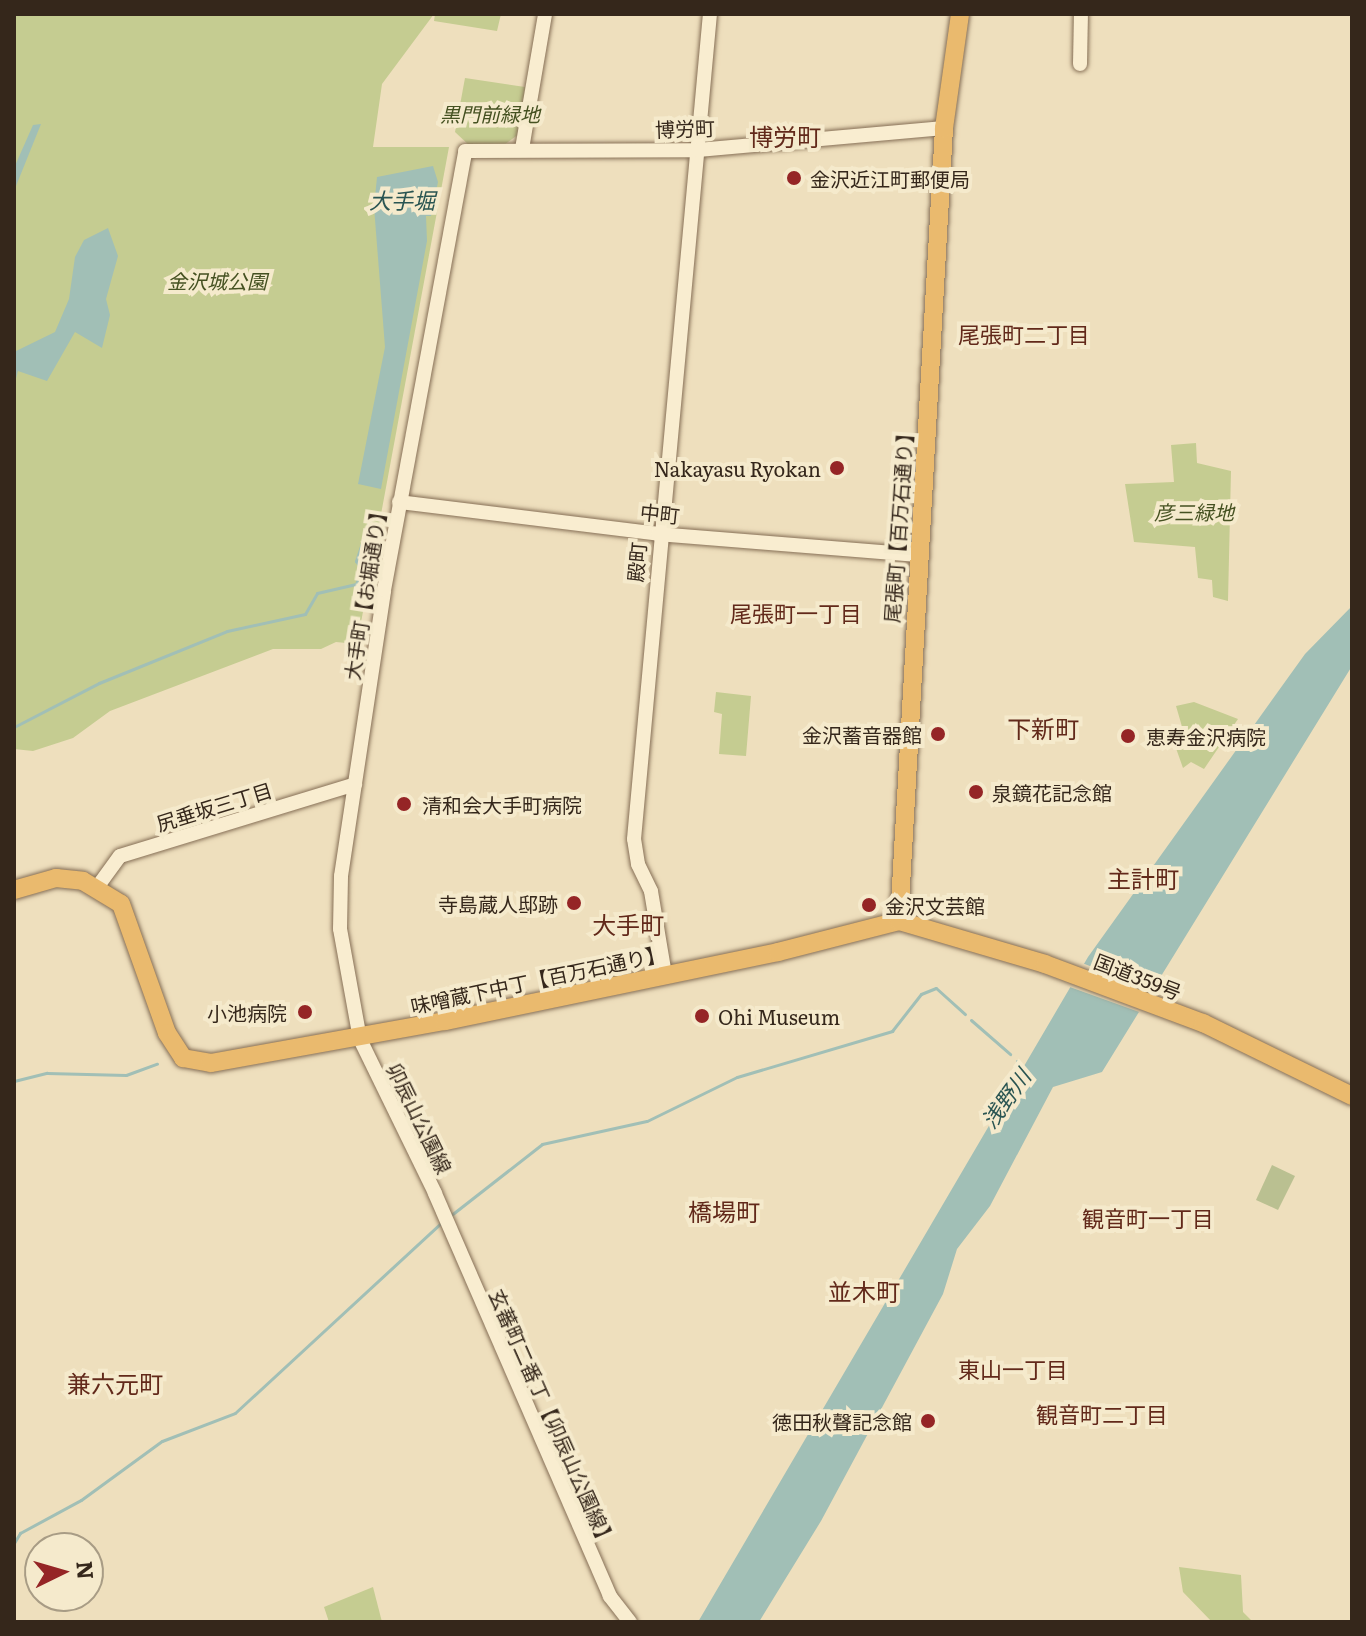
<!DOCTYPE html>
<meta charset="utf-8">
<style>
body{margin:0}
#map{position:relative;width:1366px;height:1636px;overflow:hidden;background:#eedfbd;font-family:Literata,"Noto Sans JP",serif}
div>[style]{position:absolute}
.green>*{inset:0;background:#c5cc91}
.cemetery>*{inset:0;background:#bac091}
.water>*{inset:0;background:#a1bfb6}
.pier>*{inset:0;background:#eedfbd}
.stream>*{height:3px;margin:-1.5px;padding:0 1.5px;transform-origin:1.5px;border-radius:1.5px;background:#a1bfb6}
.roads{filter:drop-shadow(0 0 2px #866f56) drop-shadow(0 0 2px #866f56)}
.tertiary>*{height:14px;margin:-7px;padding:0 7px;transform-origin:7px;border-radius:7px;background:#f9edd0}
.trunk>*{height:18px;margin:-9px;padding:0 9px;transform-origin:9px;border-radius:9px;background:#eaba6e}
.dots>*{width:22px;height:22px;translate:-50% -50%;box-sizing:border-box;border:4px solid #f5eacc;border-radius:50%}
span{translate:-50% -50%;white-space:nowrap;text-align:center;line-height:1.15;-webkit-text-stroke:8px #f5eacc;paint-order:stroke}
.park-label{font-size:20px;color:#455121;font-style:italic}
.street-label{font-size:20px;color:#35271b}
.poi-label{font-size:20px;color:#35271b}
.left{translate:0 -50%;text-align:left}
.right{translate:-100% -50%;text-align:right}
.water-label{font-size:22px;color:#2a5552;font-style:italic}
.neighbourhood-label{font-size:22px;color:#62291a}
.quarter-label{font-size:24px;color:#62291a}
.frame{position:absolute;inset:0;border:16px solid #35271b;pointer-events:none}
.north{position:absolute;left:24px;top:1532px;width:80px;height:80px;box-sizing:border-box;background:#f5eacc;border:2px solid #a89c85;border-radius:50%;rotate:85deg;font-size:22px;font-weight:700;line-height:32px;text-align:center;color:#35271b}
.north::after{content:'';display:block;margin:auto;width:28px;height:36px;background:#952526;clip-path:polygon(50% 0,100% 100%,50% 72%,0 100%)}
</style>
<div id="map">
<div class="green">
<div style="clip-path:polygon(14px 14px,434px 14px,382px 84px,373px 147px,449px 147px,357px 644px,336px 642px,321px 649px,273px 649px,110px 711px,73px 738px,33px 751px,14px 749px)"></div>
<div style="clip-path:polygon(435px 14px,485px 15px,501px 14px,497px 31px,434px 21px)"></div>
<div style="clip-path:polygon(465px 78px,525px 87px,519px 134px,504px 145px,471px 147px,455px 132px)"></div>
<div style="clip-path:polygon(1196px 443px,1197px 463px,1231px 471px,1228px 601px,1213px 597px,1212px 580px,1198px 578px,1195px 547px,1134px 542px,1125px 484px,1174px 482px,1171px 445px)"></div>
<div style="clip-path:polygon(716px 692px,751px 696px,746px 756px,719px 754px,722px 714px,714px 712px)"></div>
<div style="clip-path:polygon(1194px 702px,1238px 719px,1204px 769px,1191px 762px,1183px 768px,1172px 737px,1183px 730px,1176px 706px)"></div>
<div style="clip-path:polygon(1179px 1567px,1241px 1575px,1243px 1612px,1253px 1622px,1212px 1622px,1183px 1592px)"></div>
<div style="clip-path:polygon(373px 1587px,382px 1622px,329px 1622px,324px 1607px)"></div>
</div>
<div class="cemetery">
<div style="clip-path:polygon(1272px 1165px,1295px 1176px,1278px 1210px,1256px 1200px)"></div>
</div>
<div class="water">
<div style="clip-path:polygon(41px 124px,14px 191px,14px 168px,33px 125px)"></div>
<div style="clip-path:polygon(433px 166px,438px 182px,431px 216px,426px 216px,427px 241px,381px 489px,358px 484px,385px 347px,374px 207px,377px 177px)"></div>
<div style="clip-path:polygon(108px 228px,118px 256px,106px 299px,110px 315px,102px 348px,75px 332px,47px 381px,18px 371px,14px 386px,14px 352px,55px 332px,69px 299px,75px 257px,84px 240px)"></div>
<div style="clip-path:polygon(1352px 606px,1352px 666px,1102px 1072px,1053px 1087px,990px 1206px,957px 1249px,943px 1294px,821px 1521px,759px 1622px,698px 1622px,1088px 957px,1305px 654px)"></div>
</div>
<div class="pier">
<div style="clip-path:polygon(1082px 963px,1155px 991px,1142px 1013px,1067px 986px)"></div>
</div>
<div class="stream">
<div style="left:14px;top:727px;width:96px;rotate:-27.4deg"></div>
<div style="left:99px;top:683px;width:138px;rotate:-22.1deg"></div>
<div style="left:227px;top:631px;width:80px;rotate:-12.3deg"></div>
<div style="left:305px;top:614px;width:24px;rotate:-60deg"></div>
<div style="left:317px;top:593px;width:40px;rotate:-13deg"></div>
<div style="left:356px;top:584px;width:16px;rotate:-68deg"></div>
<div style="left:362px;top:569px;width:10px;rotate:-127deg"></div>
<div style="left:356px;top:561px;width:47px;rotate:-71.6deg"></div>
<div style="left:971px;top:1020px;width:52px;rotate:41.1deg"></div>
<div style="left:1017px;top:1061px;width:16px;rotate:72deg"></div>
<div style="left:14px;top:1081px;width:34px;rotate:-14deg"></div>
<div style="left:47px;top:1073px;width:79px;rotate:1.5deg"></div>
<div style="left:126px;top:1075px;width:33px;rotate:-20deg"></div>
<div style="left:450px;top:1216px;width:117px;rotate:-38deg"></div>
<div style="left:542px;top:1144px;width:107px;rotate:-12.4deg"></div>
<div style="left:647px;top:1121px;width:100px;rotate:-26.1deg"></div>
<div style="left:737px;top:1077px;width:162px;rotate:-16.5deg"></div>
<div style="left:892px;top:1031px;width:47px;rotate:-51.9deg"></div>
<div style="left:921px;top:994px;width:16px;rotate:-22deg"></div>
<div style="left:936px;top:988px;width:39px;rotate:42deg"></div>
<div style="left:14px;top:1543px;width:12px;rotate:-59deg"></div>
<div style="left:20px;top:1533px;width:69px;rotate:-28.4deg"></div>
<div style="left:81px;top:1500px;width:100px;rotate:-36.1deg"></div>
<div style="left:162px;top:1441px;width:78px;rotate:-21deg"></div>
<div style="left:235px;top:1413px;width:280px;rotate:-42.7deg"></div>
</div>
<div class="roads">
<div class="tertiary">
<div style="left:1080px;top:64px;width:50px;rotate:-88.9deg"></div>
<div style="left:522px;top:149px;width:137px;rotate:-80.3deg"></div>
<div style="left:399px;top:502px;width:261px;rotate:7deg"></div>
<div style="left:658px;top:534px;width:260px;rotate:4.6deg"></div>
<div style="left:98px;top:886px;width:37px;rotate:-54deg"></div>
<div style="left:120px;top:856px;width:246px;rotate:-17deg"></div>
<div style="left:665px;top:975px;width:85px;rotate:-99.5deg"></div>
<div style="left:651px;top:891px;width:30px;rotate:-116deg"></div>
<div style="left:638px;top:864px;width:25px;rotate:-99deg"></div>
<div style="left:634px;top:839px;width:828px;rotate:-84.74deg"></div>
<div style="left:630px;top:1622px;width:33px;rotate:-128deg"></div>
<div style="left:610px;top:1596px;width:439px;rotate:-113.5deg"></div>
<div style="left:435px;top:1193px;width:171px;rotate:-116deg"></div>
<div style="left:360px;top:1039px;width:112px;rotate:-100.3deg"></div>
<div style="left:340px;top:929px;width:53px;rotate:-88.9deg"></div>
<div style="left:341px;top:876px;width:289px;rotate:-81.4deg"></div>
<div style="left:384px;top:590px;width:446px;rotate:-79.5deg"></div>
<div style="left:465px;top:151px;width:233px;rotate:-0.2deg"></div>
<div style="left:698px;top:150px;width:247px;rotate:-5.1deg"></div>
</div>
<div class="trunk">
<div style="left:14px;top:890px;width:44px;rotate:-15.9deg"></div>
<div style="left:56px;top:878px;width:27px;rotate:6deg"></div>
<div style="left:83px;top:881px;width:44px;rotate:31.2deg"></div>
<div style="left:121px;top:904px;width:137px;rotate:70.4deg"></div>
<div style="left:167px;top:1033px;width:30px;rotate:57deg"></div>
<div style="left:183px;top:1058px;width:28px;rotate:10deg"></div>
<div style="left:211px;top:1063px;width:238px;rotate:-10.2deg"></div>
<div style="left:445px;top:1021px;width:340px;rotate:-11.7deg"></div>
<div style="left:778px;top:952px;width:125px;rotate:-14.4deg"></div>
<div style="left:899px;top:921px;width:794px;rotate:-86.75deg"></div>
<div style="left:944px;top:128px;width:115px;rotate:-82deg"></div>
<div style="left:899px;top:921px;width:152px;rotate:16.4deg"></div>
<div style="left:1045px;top:964px;width:169px;rotate:20.5deg"></div>
<div style="left:1203px;top:1023px;width:166px;rotate:26.1deg"></div>
</div>
</div>
<div class="dots">
<div style="left:794px;top:178px;background:#952526"></div>
<div style="left:837px;top:468px;background:#952526"></div>
<div style="left:938px;top:734px;background:#952526"></div>
<div style="left:1128px;top:736px;background:#952526"></div>
<div style="left:976px;top:792px;background:#952526"></div>
<div style="left:404px;top:804px;background:#952526"></div>
<div style="left:574px;top:903px;background:#952526"></div>
<div style="left:869px;top:905px;background:#952526"></div>
<div style="left:305px;top:1012px;background:#952526"></div>
<div style="left:702px;top:1016px;background:#952526"></div>
<div style="left:928px;top:1421px;background:#952526"></div>
</div>
<div class="park-label">
<span style="left:490px;top:113px">黒門前緑地</span>
<span style="left:217px;top:280px">金沢城公園</span>
<span style="left:1194px;top:511px">彦三緑地</span>
</div>
<div class="street-label">
<span style="left:685px;top:128px;rotate:-2deg">博労町</span>
<span style="left:660px;top:513px;rotate:6deg">中町</span>
<span style="left:898px;top:523px;rotate:-86deg">尾張町【百万石通り】</span>
<span style="left:636px;top:562px;rotate:-85deg">殿町</span>
<span style="left:365px;top:591px;rotate:-81deg">大手町【お堀通り】</span>
<span style="left:214px;top:806px;rotate:-17deg">尻垂坂三丁目</span>
<span style="left:1138px;top:976px;rotate:21deg">国道359号</span>
<span style="left:538px;top:979px;rotate:-12deg">味噌蔵下中丁【百万石通り】</span>
<span style="left:420px;top:1118px;rotate:64deg">卯辰山公園線</span>
<span style="left:553px;top:1418px;rotate:66deg">玄蕃町二番丁【卯辰山公園線】</span>
</div>
<div class="poi-label">
<span class="left" style="left:810px;top:178px">金沢近江町郵便局</span>
<span class="right" style="left:821px;top:468px">Nakayasu Ryokan</span>
<span class="right" style="left:922px;top:734px">金沢蓄音器館</span>
<span class="left" style="left:1146px;top:736px">恵寿金沢病院</span>
<span class="left" style="left:992px;top:792px">泉鏡花記念館</span>
<span class="left" style="left:422px;top:804px">清和会大手町病院</span>
<span class="right" style="left:558px;top:903px">寺島蔵人邸跡</span>
<span class="left" style="left:885px;top:905px">金沢文芸館</span>
<span class="right" style="left:287px;top:1012px">小池病院</span>
<span class="left" style="left:718px;top:1016px">Ohi Museum</span>
<span class="right" style="left:912px;top:1421px">徳田秋聲記念館</span>
</div>
<div class="water-label">
<span style="left:402px;top:200px">大手堀</span>
<span style="left:1005px;top:1098px;rotate:-54deg">浅野川</span>
</div>
<div class="neighbourhood-label">
<span style="left:1024px;top:334px">尾張町二丁目</span>
<span style="left:796px;top:613px">尾張町一丁目</span>
<span style="left:1148px;top:1218px">観音町一丁目</span>
<span style="left:1013px;top:1369px">東山一丁目</span>
<span style="left:1102px;top:1414px">観音町二丁目</span>
</div>
<div class="quarter-label">
<span style="left:785px;top:136px">博労町</span>
<span style="left:1043px;top:728px">下新町</span>
<span style="left:1143px;top:878px">主計町</span>
<span style="left:628px;top:924px">大手町</span>
<span style="left:724px;top:1211px">橋場町</span>
<span style="left:864px;top:1291px">並木町</span>
<span style="left:115px;top:1383px">兼六元町</span>
</div>
<div class="frame"></div>
<div class="north">N</div>
</div>
